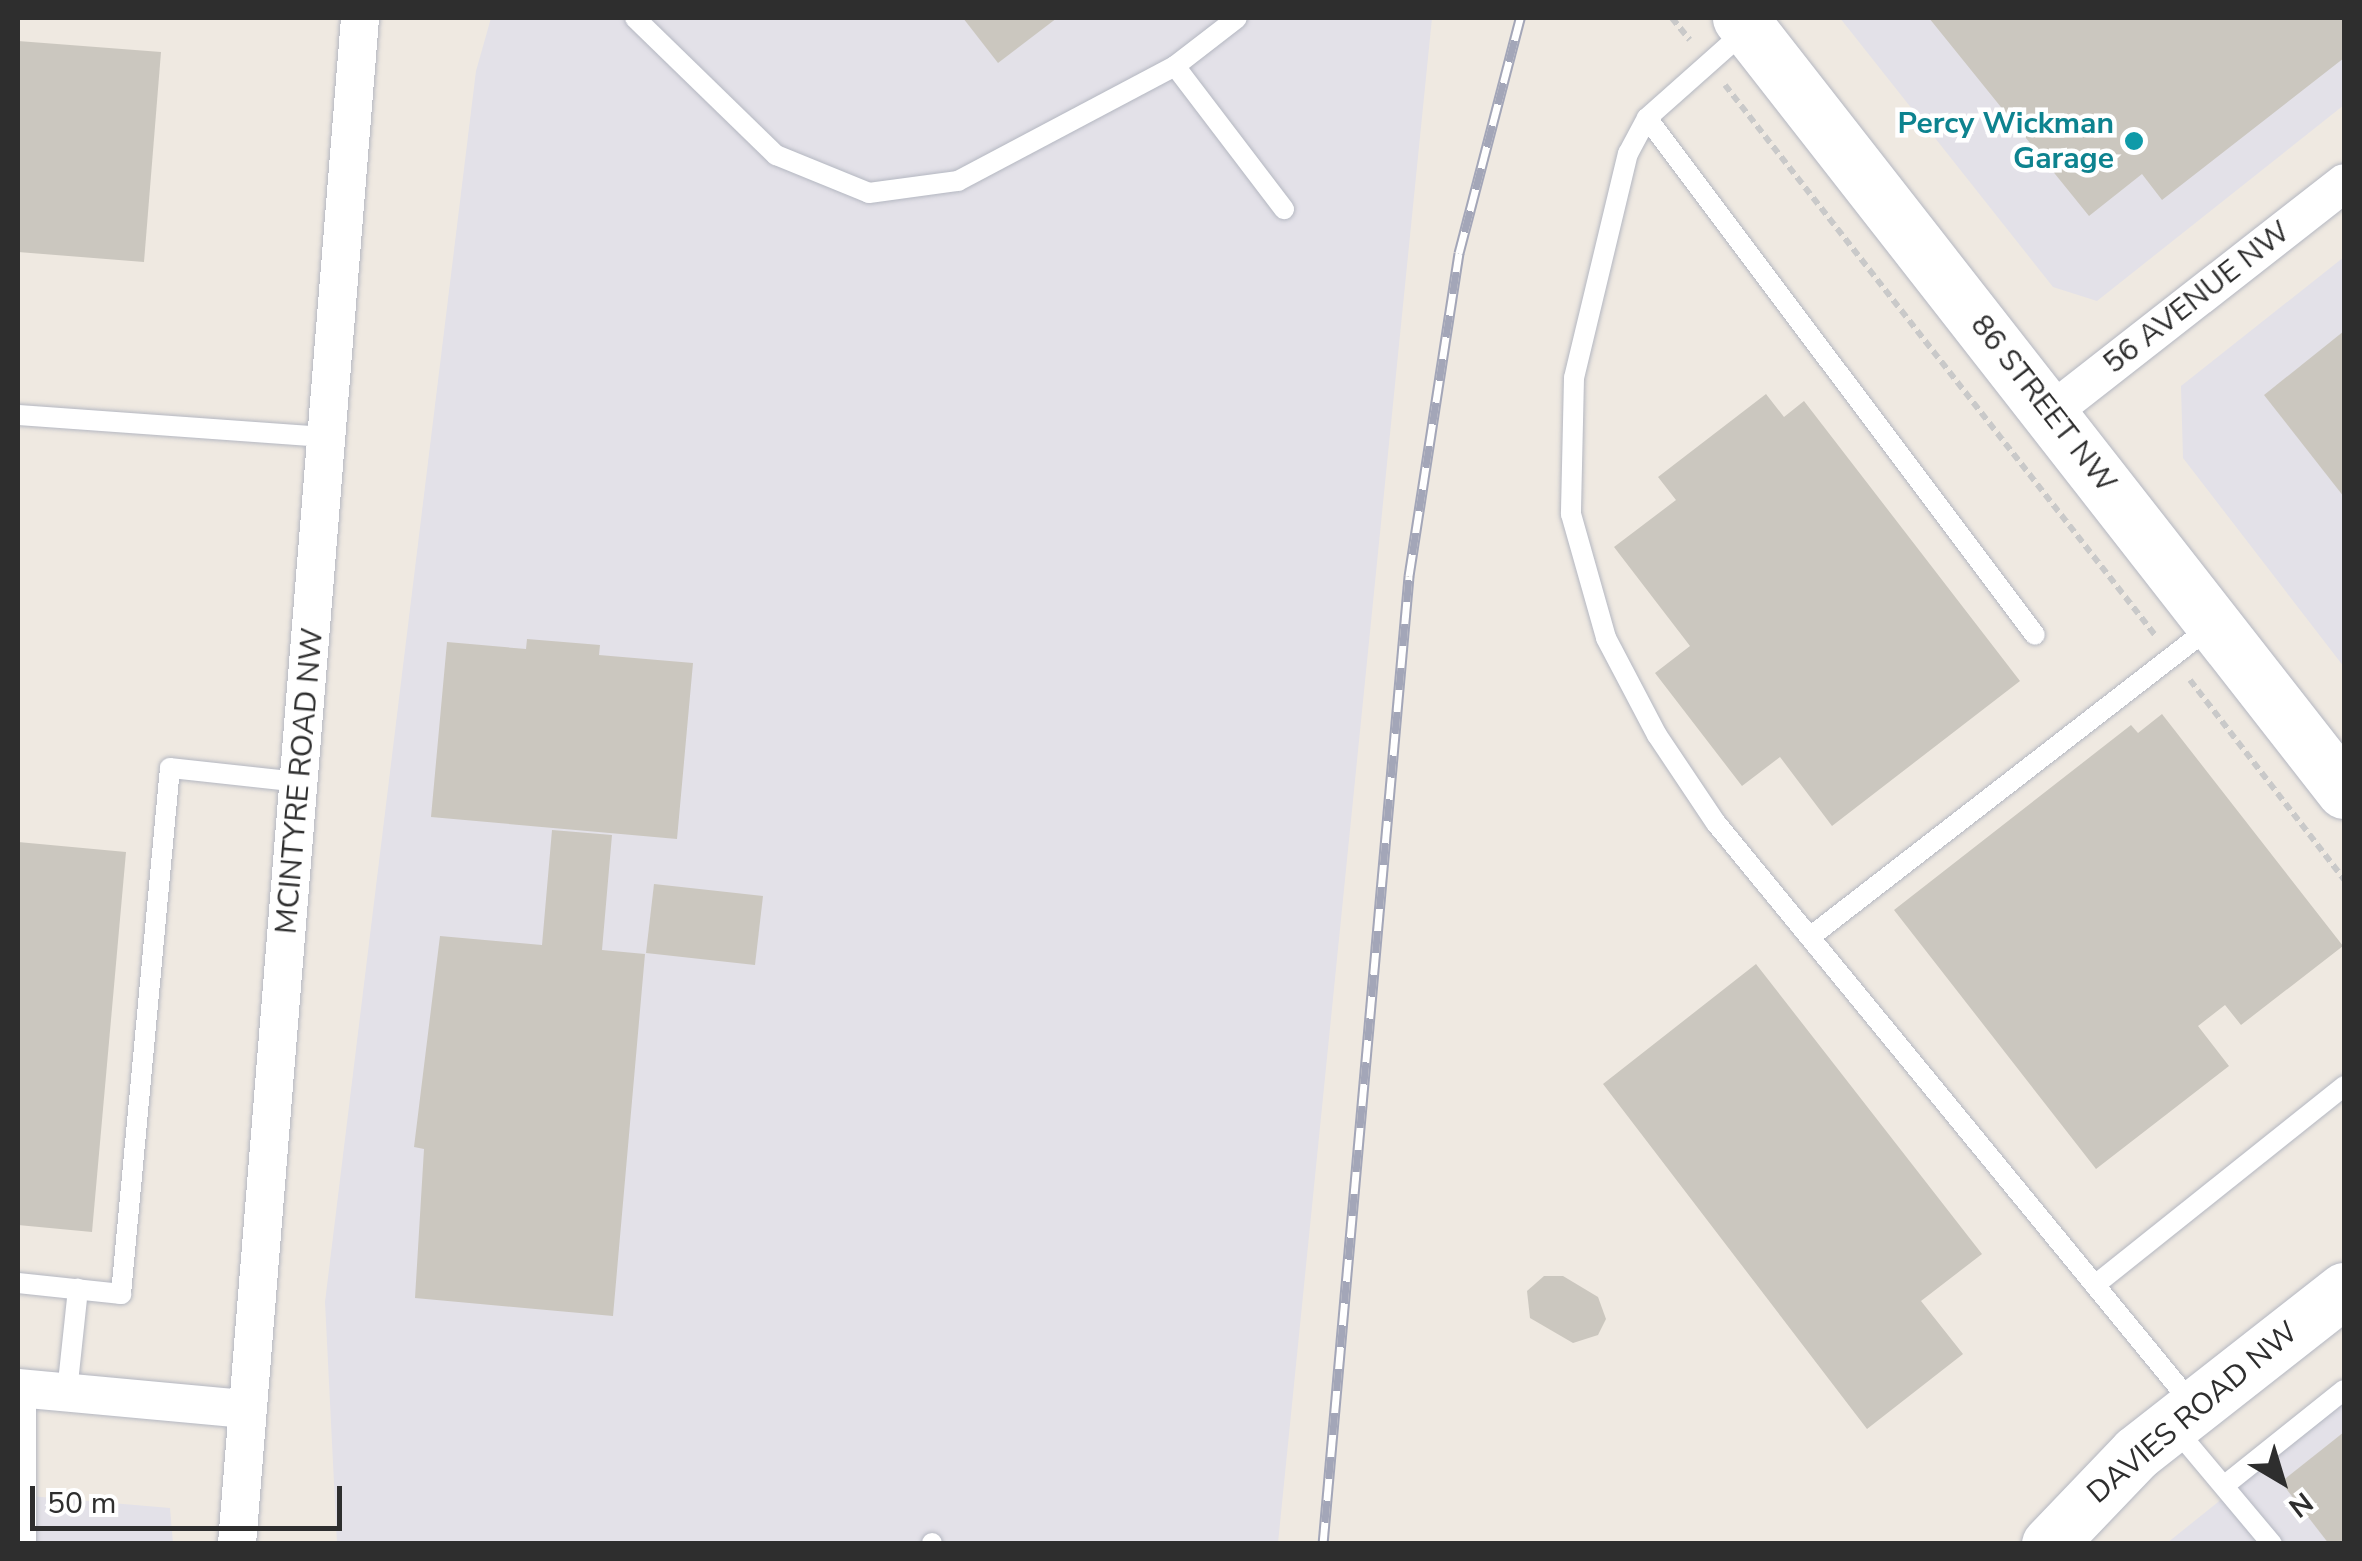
<!DOCTYPE html>
<style>
body{margin:0}
#map{position:relative;width:2362px;height:1561px;overflow:hidden;background:#efe9e1;font-family:"Nunito Sans",sans-serif}
div>[style]{position:absolute}
.industrial>*{inset:0;background:#e3e1e8}
.building>*{inset:0;background:#cbc7bf}
.path>*{height:6px;margin-top:-3px;transform-origin:0;background:repeating-linear-gradient(90deg,#c9c9c9 0 8px,transparent 0 13px)}
.roads{filter:drop-shadow(0 0 2px #b4b7c1) drop-shadow(0 0 2px #b4b7c1)}
.lane>*{height:20px;margin:-10px;padding:0 10px;transform-origin:10px;border-radius:10px;background:#fff}
.street>*{height:38px;margin:-19px;padding:0 19px;transform-origin:19px;border-radius:19px;background:#fff}
.secondary>*{height:55px;margin:-27.5px;padding:0 27.5px;transform-origin:27.5px;border-radius:27.5px;background:#fff}
.rail>*{height:11px;margin-top:-5.5px;transform-origin:0;background:repeating-linear-gradient(90deg,#fff 0 22px,#a3a6b8 0 44px);box-sizing:border-box;border-block:2px solid #a3a6b8}
.dots>*{width:28px;height:28px;translate:-50% -50%;box-sizing:border-box;border:5px solid #fff;border-radius:50%}
span{translate:-50% -50%;white-space:nowrap;text-align:center;line-height:1.15;-webkit-text-stroke:9px #fff;paint-order:stroke}
.culture-label{font-size:30px;color:#0d838f;font-weight:700}
.right{translate:-100% -50%;text-align:right}
.street-label{font-size:30px;color:#2e2e2e}
.frame{position:absolute;inset:0;border:20px solid #2e2e2e;pointer-events:none}
.north{position:absolute;left:2232px;top:1431px;width:100px;height:100px;-webkit-text-stroke:8px #fff;paint-order:stroke;rotate:142deg;font-size:28px;font-weight:700;line-height:40px;text-align:center;color:#2e2e2e}
.north::after{content:'';display:block;margin:auto;width:35px;height:45px;background:#2e2e2e;clip-path:polygon(50% 0,100% 100%,50% 72%,0 100%)}
.scale{position:absolute;left:30px;top:1486px;width:312px;height:45px;box-sizing:border-box;border:5px solid #2e2e2e;border-top:0;padding-left:12px;font-size:30px;line-height:35px;white-space:nowrap;color:#2e2e2e;-webkit-text-stroke:8px #fff;paint-order:stroke}
</style>
<div id="map">
<div class="industrial">
<div style="clip-path:polygon(491px 18px,1432px 18px,1278px 1543px,337px 1543px,325px 1302px,476px 71px)"></div>
<div style="clip-path:polygon(1840px 18px,2344px 18px,2344px 105px,2097px 301px,2053px 287px)"></div>
<div style="clip-path:polygon(2344px 257px,2344px 667px,2183px 458px,2181px 386px)"></div>
<div style="clip-path:polygon(2344px 1401px,2344px 1543px,2167px 1543px)"></div>
<div style="clip-path:polygon(18px 1495px,170px 1508px,173px 1543px,18px 1543px)"></div>
</div>
<div class="building">
<div style="clip-path:polygon(963px 18px,1057px 18px,998px 63px)"></div>
<div style="clip-path:polygon(1929px 18px,2344px 18px,2344px 58px,2162px 200px,2142px 174px,2089px 216px)"></div>
<div style="clip-path:polygon(18px 41px,161px 52px,144px 262px,18px 252px)"></div>
<div style="clip-path:polygon(2344px 331px,2344px 497px,2264px 395px)"></div>
<div style="clip-path:polygon(1766px 394px,1784px 417px,1804px 401px,2020px 681px,1832px 826px,1780px 757px,1742px 786px,1655px 673px,1690px 646px,1614px 547px,1676px 500px,1658px 477px)"></div>
<div style="clip-path:polygon(527px 639px,600px 645px,599px 655px,693px 663px,677px 839px,431px 817px,447px 642px,526px 649px)"></div>
<div style="clip-path:polygon(2162px 714px,2343px 946px,2241px 1025px,2225px 1005px,2198px 1026px,2229px 1066px,2096px 1169px,1894px 910px,2131px 725px,2138px 733px)"></div>
<div style="clip-path:polygon(552px 830px,612px 835px,602px 950px,645px 954px,613px 1316px,415px 1298px,424px 1149px,414px 1147px,440px 936px,542px 945px)"></div>
<div style="clip-path:polygon(18px 842px,126px 852px,92px 1232px,18px 1225px)"></div>
<div style="clip-path:polygon(654px 884px,763px 896px,755px 965px,646px 953px)"></div>
<div style="clip-path:polygon(1756px 964px,1982px 1254px,1921px 1301px,1963px 1354px,1867px 1429px,1603px 1084px)"></div>
<div style="clip-path:polygon(1544px 1276px,1563px 1276px,1598px 1297px,1606px 1319px,1598px 1335px,1573px 1343px,1530px 1318px,1527px 1291px)"></div>
<div style="clip-path:polygon(2344px 1432px,2344px 1544px,2329px 1544px,2281px 1482px)"></div>
</div>
<div class="path">
<div style="left:1672px;top:18px;width:28px;rotate:51deg"></div>
<div style="left:1725px;top:85px;width:698px;rotate:51.98deg"></div>
<div style="left:2190px;top:680px;width:252px;rotate:52.3deg"></div>
</div>
<div class="roads">
<div class="lane">
<div style="left:635px;top:18px;width:197px;rotate:44.2deg"></div>
<div style="left:776px;top:155px;width:100px;rotate:22.2deg"></div>
<div style="left:869px;top:193px;width:90px;rotate:-7.7deg"></div>
<div style="left:958px;top:181px;width:246px;rotate:-27.9deg"></div>
<div style="left:1175px;top:66px;width:78px;rotate:-37.7deg"></div>
<div style="left:1745px;top:31px;width:131px;rotate:138.4deg"></div>
<div style="left:1647px;top:118px;width:40px;rotate:118deg"></div>
<div style="left:1628px;top:153px;width:231px;rotate:103.5deg"></div>
<div style="left:1574px;top:378px;width:136px;rotate:91.3deg"></div>
<div style="left:1571px;top:514px;width:129px;rotate:74.2deg"></div>
<div style="left:1606px;top:638px;width:110px;rotate:62.3deg"></div>
<div style="left:1657px;top:735px;width:106px;rotate:56.2deg"></div>
<div style="left:1716px;top:823px;width:754px;rotate:50.65deg"></div>
<div style="left:1175px;top:66px;width:180px;rotate:52.7deg"></div>
<div style="left:1647px;top:118px;width:646px;rotate:53.11deg"></div>
<div style="left:18px;top:415px;width:311px;rotate:4.1deg"></div>
<div style="left:1810px;top:937px;width:510px;rotate:-37.75deg"></div>
<div style="left:18px;top:1283px;width:104px;rotate:6.1deg"></div>
<div style="left:121px;top:1294px;width:528px;rotate:-84.68deg"></div>
<div style="left:170px;top:768px;width:130px;rotate:6.2deg"></div>
<div style="left:2095px;top:1285px;width:319px;rotate:-38.6deg"></div>
<div style="left:67px;top:1392px;width:104px;rotate:-83.9deg"></div>
<div style="left:2173px;top:1426px;width:154px;rotate:50deg"></div>
<div style="left:2225px;top:1485px;width:152px;rotate:-38.6deg"></div>
<div style="left:26px;top:1544px;width:155px;rotate:-90deg"></div>
<div style="left:932px;top:1544px;width:1px;rotate:-90deg"></div>
</div>
<div class="street">
<div style="left:2050px;top:413px;width:373px;rotate:-38deg"></div>
<div style="left:18px;top:1388px;width:229px;rotate:5.3deg"></div>
<div style="left:237px;top:1544px;width:1531px;rotate:-85.39deg"></div>
</div>
<div class="secondary">
<div style="left:1740px;top:18px;width:981px;rotate:52deg"></div>
<div style="left:2049px;top:1544px;width:126px;rotate:-46.3deg"></div>
<div style="left:2136px;top:1453px;width:264px;rotate:-38.1deg"></div>
</div>
</div>
<div class="rail">
<div style="left:1323px;top:1544px;width:972px;rotate:-84.92deg"></div>
<div style="left:1409px;top:576px;width:327px;rotate:-81.2deg"></div>
<div style="left:1459px;top:253px;width:243px;rotate:-75.4deg"></div>
</div>
<div class="dots">
<div style="left:2134px;top:141px;background:#0f9aa8"></div>
</div>
<div class="culture-label">
<span class="right" style="left:2114px;top:141px">Percy Wickman<br>Garage</span>
</div>
<div class="street-label">
<span style="left:2197px;top:298px;rotate:-38deg">56 AVENUE NW</span>
<span style="left:2043px;top:404px;rotate:52deg">86 STREET NW</span>
<span style="left:300px;top:781px;rotate:-85deg">MCINTYRE ROAD NW</span>
<span style="left:2193px;top:1413px;rotate:-40deg">DAVIES ROAD NW</span>
</div>
<div class="frame"></div>
<div class="north">N</div>
<div class="scale">50 m</div>
</div>
